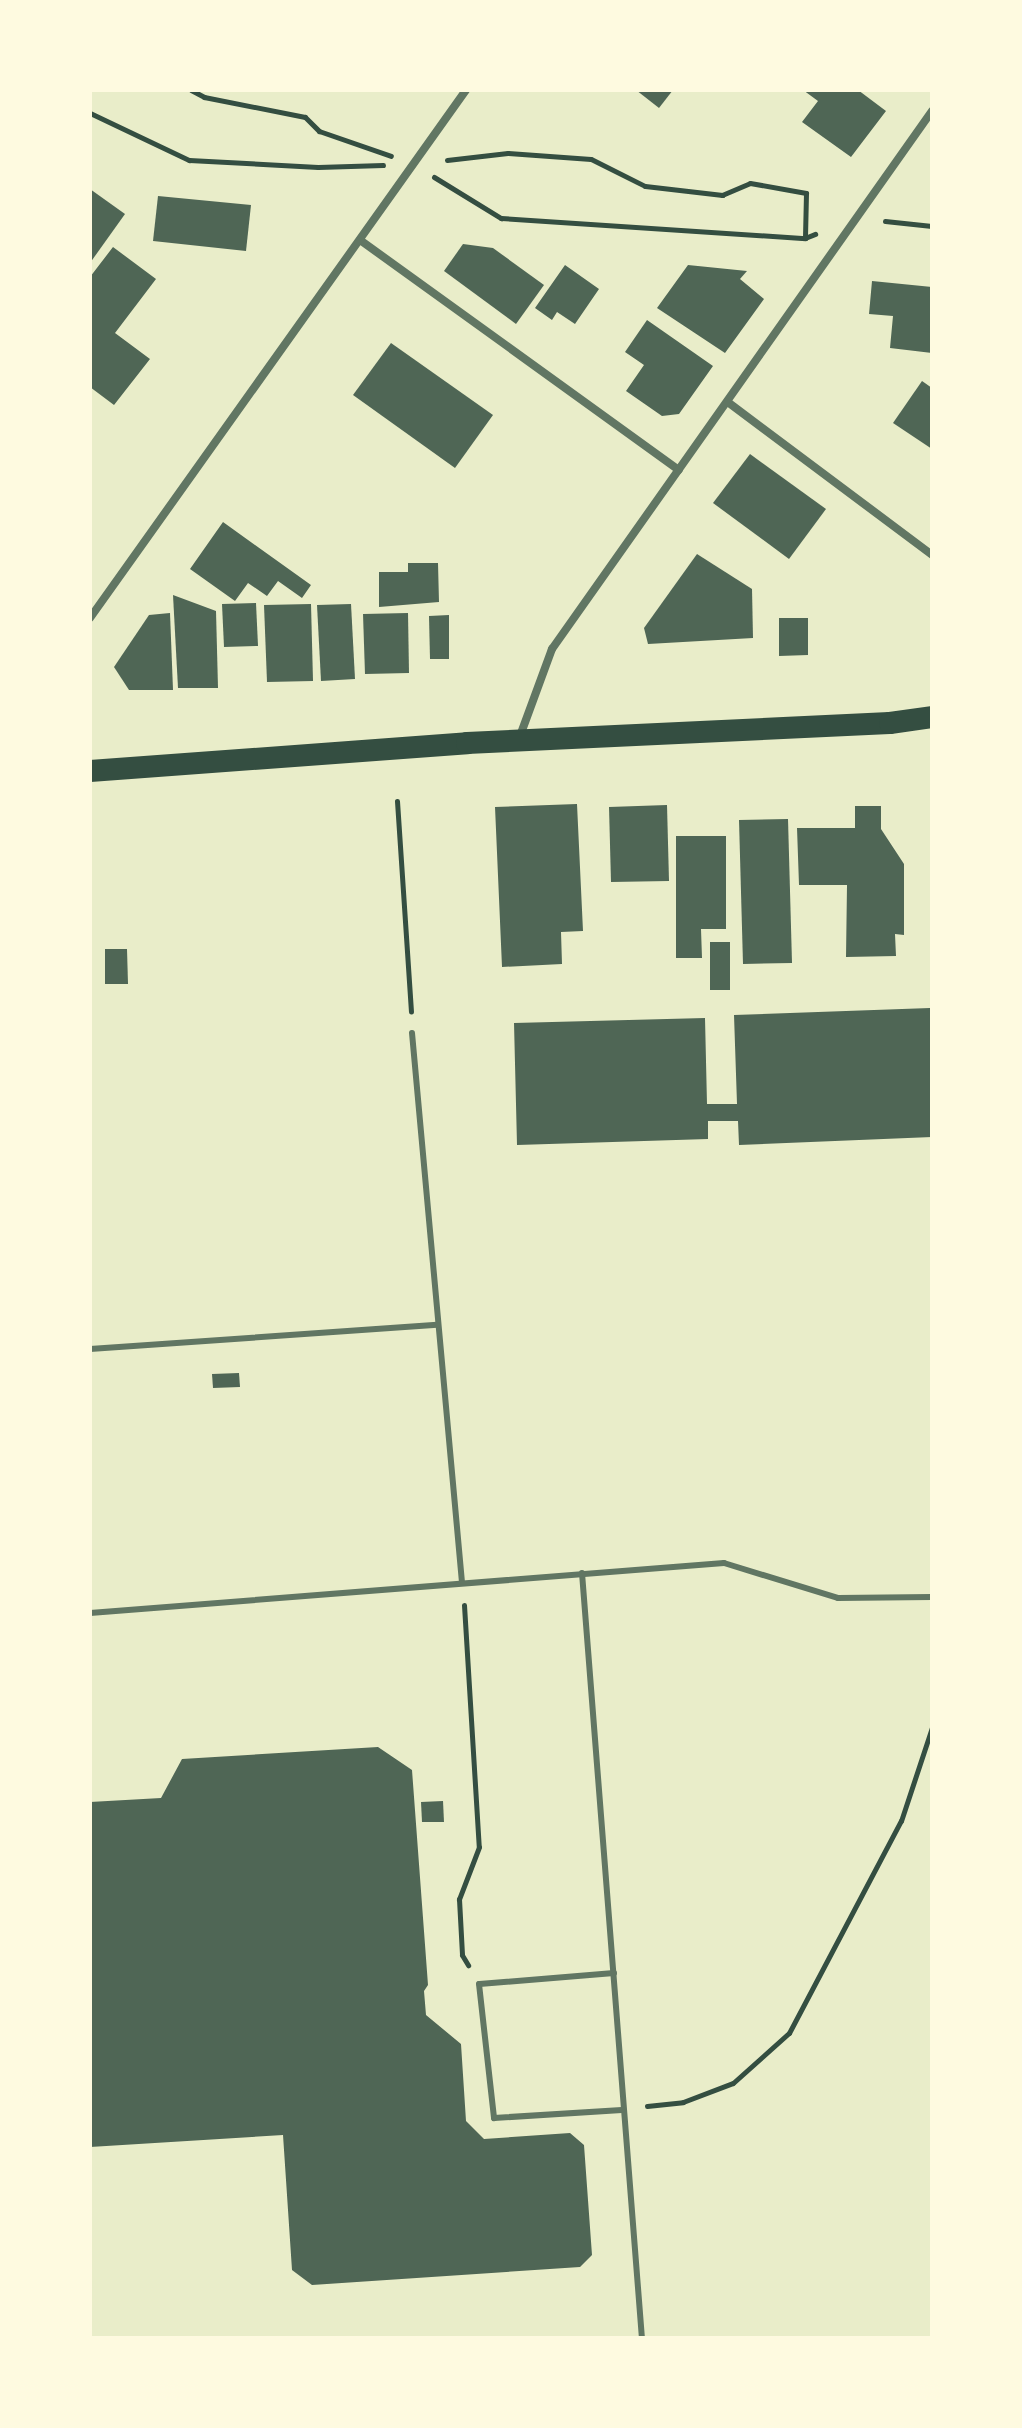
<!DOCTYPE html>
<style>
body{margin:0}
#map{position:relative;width:1022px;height:2428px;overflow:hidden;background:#e9edc9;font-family:Jost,sans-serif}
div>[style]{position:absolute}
.building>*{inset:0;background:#4f6655}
.path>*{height:5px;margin:-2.5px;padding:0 2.5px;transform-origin:2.5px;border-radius:2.5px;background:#344e41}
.service>*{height:6px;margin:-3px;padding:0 3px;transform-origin:3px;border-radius:3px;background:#617663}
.minor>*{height:8px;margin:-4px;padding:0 4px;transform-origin:4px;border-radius:4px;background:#617663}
.trunk>*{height:22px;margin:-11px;padding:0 11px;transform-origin:11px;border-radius:11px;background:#344e41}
span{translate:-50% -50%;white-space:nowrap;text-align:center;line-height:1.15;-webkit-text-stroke:6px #fefae0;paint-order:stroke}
.frame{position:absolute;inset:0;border:92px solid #fefae0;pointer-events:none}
</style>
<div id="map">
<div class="building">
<div style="clip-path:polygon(636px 90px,673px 90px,659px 108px)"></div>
<div style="clip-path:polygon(803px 90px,858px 90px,886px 111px,851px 157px,802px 122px,818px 101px)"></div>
<div style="clip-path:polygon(90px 189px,125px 214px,90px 263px)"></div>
<div style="clip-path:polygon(158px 196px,251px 205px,246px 251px,153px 241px)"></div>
<div style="clip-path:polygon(463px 244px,493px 248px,544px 285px,516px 324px,444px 271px)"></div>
<div style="clip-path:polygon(113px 247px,156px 279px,115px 333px,150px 359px,114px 405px,90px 387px,90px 277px)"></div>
<div style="clip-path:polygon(565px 265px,599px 289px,575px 324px,557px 312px,552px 320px,535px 308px)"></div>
<div style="clip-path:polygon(688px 265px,747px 271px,740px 279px,764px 299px,725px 353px,657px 308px)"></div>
<div style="clip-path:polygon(872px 281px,932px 287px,932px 353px,890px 348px,893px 316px,869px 314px)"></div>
<div style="clip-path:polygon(647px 320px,713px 366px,679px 414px,662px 416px,626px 391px,644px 365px,625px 352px)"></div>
<div style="clip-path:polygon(391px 343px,493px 415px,455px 468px,353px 395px)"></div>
<div style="clip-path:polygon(922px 381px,932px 388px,932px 449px,893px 423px)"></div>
<div style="clip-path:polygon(750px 454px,826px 509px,789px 559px,713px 503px)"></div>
<div style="clip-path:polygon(223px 522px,311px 585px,302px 598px,278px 581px,267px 596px,248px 583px,235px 601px,190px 569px)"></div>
<div style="clip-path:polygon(697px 554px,752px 589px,753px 638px,648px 644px,644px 628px)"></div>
<div style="clip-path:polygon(408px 563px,438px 563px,439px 602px,379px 607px,379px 572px,408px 572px)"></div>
<div style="clip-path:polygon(173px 595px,216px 611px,218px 688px,178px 688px)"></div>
<div style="clip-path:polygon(256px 603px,258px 646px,224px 647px,222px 604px)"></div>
<div style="clip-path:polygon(311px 604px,313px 681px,267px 682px,264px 605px)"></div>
<div style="clip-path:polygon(351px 604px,355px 679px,321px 681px,317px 605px)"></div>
<div style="clip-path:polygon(170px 613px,173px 690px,129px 690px,114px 667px,149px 615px)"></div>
<div style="clip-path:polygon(408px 613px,409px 673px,365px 674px,363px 614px)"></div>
<div style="clip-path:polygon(449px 615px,449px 659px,430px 659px,429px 616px)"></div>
<div style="clip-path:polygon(779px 618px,808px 618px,808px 655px,779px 656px)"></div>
<div style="clip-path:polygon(577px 804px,583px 931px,561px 932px,562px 964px,502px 967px,495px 807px)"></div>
<div style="clip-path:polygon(667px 805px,669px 881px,611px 882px,609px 807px)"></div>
<div style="clip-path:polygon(855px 806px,881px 806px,881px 829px,904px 864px,904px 935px,895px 934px,896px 956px,846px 957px,847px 885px,799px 885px,797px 828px,855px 828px)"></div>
<div style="clip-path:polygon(788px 819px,792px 963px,743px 964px,739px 820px)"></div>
<div style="clip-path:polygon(676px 836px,726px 836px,726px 929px,701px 929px,702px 958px,676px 958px)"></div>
<div style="clip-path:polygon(710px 942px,730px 942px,730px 990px,710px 990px)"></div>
<div style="clip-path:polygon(105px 949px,127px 949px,128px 984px,105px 984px)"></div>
<div style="clip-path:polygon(930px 1008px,932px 1137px,739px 1145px,738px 1121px,708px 1121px,708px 1139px,517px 1145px,514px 1023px,705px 1018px,707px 1104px,737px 1104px,734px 1015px)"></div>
<div style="clip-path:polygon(239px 1373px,240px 1387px,213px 1388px,212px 1374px)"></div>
<div style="clip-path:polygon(378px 1747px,412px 1770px,428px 1985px,424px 1991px,426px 2015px,461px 2044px,466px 2121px,484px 2139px,570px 2133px,584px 2145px,592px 2255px,580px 2267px,312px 2285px,292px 2270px,283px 2135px,90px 2147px,90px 1802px,161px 1798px,182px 1759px)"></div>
<div style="clip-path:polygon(443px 1801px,444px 1822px,422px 1822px,421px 1802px)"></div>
</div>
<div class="path">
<div style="left:191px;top:90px;width:15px;rotate:28deg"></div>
<div style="left:204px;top:97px;width:103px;rotate:11.2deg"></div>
<div style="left:305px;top:117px;width:20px;rotate:45deg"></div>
<div style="left:319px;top:131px;width:76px;rotate:19.1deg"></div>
<div style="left:90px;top:113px;width:110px;rotate:25.4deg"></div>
<div style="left:189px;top:160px;width:129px;rotate:3.1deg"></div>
<div style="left:318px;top:167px;width:65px;rotate:-1.8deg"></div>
<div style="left:447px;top:160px;width:61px;rotate:-6.5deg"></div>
<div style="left:508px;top:153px;width:83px;rotate:4.1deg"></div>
<div style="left:591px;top:159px;width:60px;rotate:26.6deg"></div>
<div style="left:645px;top:186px;width:78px;rotate:6.7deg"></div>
<div style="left:722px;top:195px;width:30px;rotate:-23deg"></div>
<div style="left:750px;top:183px;width:57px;rotate:10.1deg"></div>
<div style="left:806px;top:193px;width:45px;rotate:91.3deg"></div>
<div style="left:434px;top:177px;width:79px;rotate:31.5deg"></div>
<div style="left:501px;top:218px;width:305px;rotate:3.8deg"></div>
<div style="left:805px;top:238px;width:11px;rotate:-22deg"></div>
<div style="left:885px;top:221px;width:47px;rotate:6.1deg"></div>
<div style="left:397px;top:801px;width:211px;rotate:86.2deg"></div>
<div style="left:464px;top:1605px;width:242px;rotate:86.5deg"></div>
<div style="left:479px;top:1847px;width:56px;rotate:111deg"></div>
<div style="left:459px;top:1899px;width:56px;rotate:86.9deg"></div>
<div style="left:462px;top:1955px;width:12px;rotate:59deg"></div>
<div style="left:647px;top:2106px;width:36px;rotate:-6deg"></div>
<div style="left:683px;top:2102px;width:53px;rotate:-20.8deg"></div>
<div style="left:733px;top:2083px;width:75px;rotate:-41.8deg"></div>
<div style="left:789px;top:2033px;width:240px;rotate:-62.2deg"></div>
<div style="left:901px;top:1821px;width:99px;rotate:-71.7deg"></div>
</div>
<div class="service">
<div style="left:412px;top:1033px;width:551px;rotate:84.8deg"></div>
<div style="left:90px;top:1349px;width:348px;rotate:-4deg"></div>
<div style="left:582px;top:1573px;width:767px;rotate:85.52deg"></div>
<div style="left:90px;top:1613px;width:636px;rotate:-4.51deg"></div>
<div style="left:724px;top:1563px;width:119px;rotate:17.1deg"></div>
<div style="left:838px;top:1598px;width:94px;rotate:-0.6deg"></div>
<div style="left:614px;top:1973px;width:135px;rotate:175.3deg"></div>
<div style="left:479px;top:1984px;width:135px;rotate:83.6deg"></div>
<div style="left:494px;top:2118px;width:128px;rotate:-3.6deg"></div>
</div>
<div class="minor">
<div style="left:360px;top:240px;width:393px;rotate:35.8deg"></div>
<div style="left:729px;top:403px;width:254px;rotate:36.8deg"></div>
<div style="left:90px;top:618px;width:648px;rotate:-54.54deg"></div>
<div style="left:520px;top:736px;width:93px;rotate:-69.8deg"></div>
<div style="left:552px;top:649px;width:659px;rotate:-54.77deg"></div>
</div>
<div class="trunk">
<div style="left:90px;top:771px;width:378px;rotate:-4.2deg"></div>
<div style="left:467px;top:743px;width:423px;rotate:-2.7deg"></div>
<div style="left:890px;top:723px;width:42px;rotate:-8.1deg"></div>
</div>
<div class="frame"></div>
</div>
